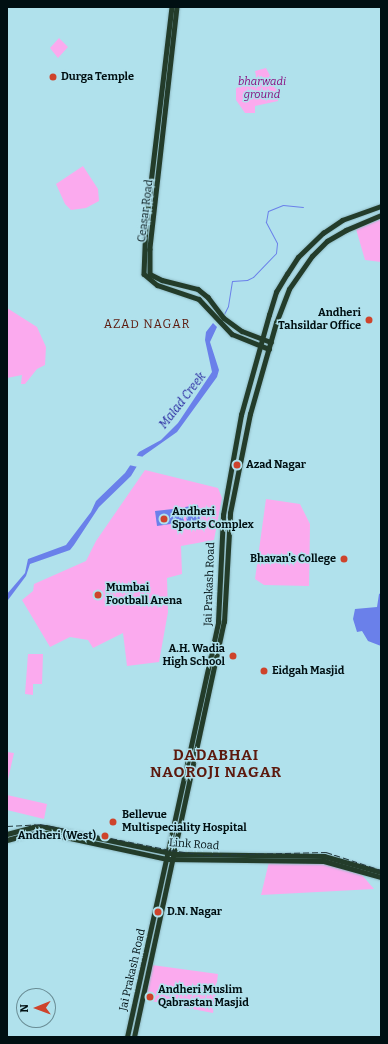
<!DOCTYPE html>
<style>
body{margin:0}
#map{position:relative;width:388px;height:1044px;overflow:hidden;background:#b0e1ec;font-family:Bitter,serif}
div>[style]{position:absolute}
.green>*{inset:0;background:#fbaaee}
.water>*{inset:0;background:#6a80ea}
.pier>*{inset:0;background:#b0e1ec}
.stream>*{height:1px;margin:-0.5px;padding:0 0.5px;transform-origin:0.5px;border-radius:0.5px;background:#6a80ea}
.roads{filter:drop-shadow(0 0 1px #90bbc5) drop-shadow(0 0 1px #90bbc5)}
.major>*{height:4.5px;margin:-2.25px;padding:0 2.25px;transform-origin:2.25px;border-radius:2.25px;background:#233c2a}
.rail>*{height:1px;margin-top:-0.5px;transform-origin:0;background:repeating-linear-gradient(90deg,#23393d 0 6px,transparent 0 9px)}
.dots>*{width:11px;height:11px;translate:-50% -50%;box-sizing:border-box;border:2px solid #b0e1ec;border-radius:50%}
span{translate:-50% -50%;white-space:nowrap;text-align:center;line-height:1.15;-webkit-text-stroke:3px #b0e1ec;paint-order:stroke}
.poi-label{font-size:11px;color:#000f12;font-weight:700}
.left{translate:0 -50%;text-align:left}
.right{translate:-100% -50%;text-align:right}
.park-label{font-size:11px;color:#890c7f;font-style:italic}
.street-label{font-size:11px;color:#000f12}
.neighbourhood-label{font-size:12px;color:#5c190d;letter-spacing:1px}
.water-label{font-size:12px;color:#24229e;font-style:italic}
.district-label{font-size:15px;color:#5c190d;font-weight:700;letter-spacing:1px}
.frame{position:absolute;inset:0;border:8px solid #000f12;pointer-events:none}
.north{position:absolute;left:16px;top:988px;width:40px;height:40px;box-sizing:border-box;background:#b0e1ec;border:1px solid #6a8d95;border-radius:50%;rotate:269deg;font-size:11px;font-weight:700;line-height:16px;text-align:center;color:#000f12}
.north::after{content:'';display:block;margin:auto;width:14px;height:18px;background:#ce432b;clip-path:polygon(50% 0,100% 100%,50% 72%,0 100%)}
</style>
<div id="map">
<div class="green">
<div style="clip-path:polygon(59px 38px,68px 47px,58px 58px,50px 48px)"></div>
<div style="clip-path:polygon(266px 68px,277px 89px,278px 101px,255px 106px,255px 113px,245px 113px,236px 100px,236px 88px,248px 85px,256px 76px,255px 71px)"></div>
<div style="clip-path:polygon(83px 166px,98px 189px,99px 201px,86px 208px,71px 210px,65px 204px,56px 184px)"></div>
<div style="clip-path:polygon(381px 219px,381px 262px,365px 260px,356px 229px)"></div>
<div style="clip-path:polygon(7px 308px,37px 327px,46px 347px,45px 365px,37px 369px,25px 384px,21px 384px,22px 375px,7px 378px)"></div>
<div style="clip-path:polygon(145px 470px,218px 488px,222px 498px,214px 540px,181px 546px,182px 574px,167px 578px,168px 612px,159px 662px,127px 666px,123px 633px,93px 648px,88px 640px,70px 637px,50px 647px,22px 600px,33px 591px,34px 584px,86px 561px,96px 541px)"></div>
<div style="clip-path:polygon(266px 499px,300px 504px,310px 524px,309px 586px,264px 585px,255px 579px)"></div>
<div style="clip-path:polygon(28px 654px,43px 654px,42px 684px,33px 684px,33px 695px,25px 694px)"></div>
<div style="clip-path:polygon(7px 752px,14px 753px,7px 784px)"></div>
<div style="clip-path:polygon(7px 795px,47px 804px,44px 819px,7px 810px)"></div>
<div style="clip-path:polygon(269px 862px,325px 863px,362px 875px,374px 889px,261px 895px)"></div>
<div style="clip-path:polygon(152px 965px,218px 974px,213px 1013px,146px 1000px)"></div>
</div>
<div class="water">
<div style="clip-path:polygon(213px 323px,217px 327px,210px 342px,219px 370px,217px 377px,177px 432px,143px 456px,131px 476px,99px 507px,74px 545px,70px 550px,30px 564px,26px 576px,8px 600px,7px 636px,7px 594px,25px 573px,28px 559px,66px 545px,91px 512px,96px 501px,125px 473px,139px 452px,161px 440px,178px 423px,212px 372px,205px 340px,206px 332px)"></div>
<div style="clip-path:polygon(198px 505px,200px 520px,187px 522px,185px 507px)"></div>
<div style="clip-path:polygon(182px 508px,184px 522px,157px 526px,155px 511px)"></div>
<div style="clip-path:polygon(381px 593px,381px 646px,368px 641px,362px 631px,357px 632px,353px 619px,355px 609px,377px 607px,379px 594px)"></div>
</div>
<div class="pier">
<div style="clip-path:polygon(134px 455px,144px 457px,138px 467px,129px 465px)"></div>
</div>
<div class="stream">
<div style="left:224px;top:314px;width:9px;rotate:-63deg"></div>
<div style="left:228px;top:306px;width:25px;rotate:-81deg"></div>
<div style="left:232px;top:281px;width:15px;rotate:-4deg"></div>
<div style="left:247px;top:280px;width:7px;rotate:-27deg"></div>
<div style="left:253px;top:277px;width:33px;rotate:-46deg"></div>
<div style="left:276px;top:253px;width:10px;rotate:-84deg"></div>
<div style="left:277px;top:243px;width:24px;rotate:-118deg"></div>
<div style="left:266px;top:222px;width:11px;rotate:-80deg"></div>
<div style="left:268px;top:211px;width:16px;rotate:-22deg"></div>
<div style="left:283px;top:205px;width:20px;rotate:6deg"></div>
<div style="left:175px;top:427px;width:13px;rotate:-51deg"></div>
</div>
<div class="roads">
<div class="major">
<div style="left:172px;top:7px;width:219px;rotate:96.8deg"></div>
<div style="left:146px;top:224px;width:50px;rotate:92.3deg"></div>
<div style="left:144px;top:274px;width:17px;rotate:40deg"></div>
<div style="left:157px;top:285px;width:44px;rotate:18.4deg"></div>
<div style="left:199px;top:299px;width:48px;rotate:46.7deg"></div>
<div style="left:232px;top:334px;width:40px;rotate:22deg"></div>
<div style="left:177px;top:7px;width:244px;rotate:96.4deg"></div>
<div style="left:150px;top:249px;width:25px;rotate:90deg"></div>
<div style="left:150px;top:274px;width:13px;rotate:27deg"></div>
<div style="left:162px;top:280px;width:37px;rotate:14deg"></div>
<div style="left:198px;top:289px;width:13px;rotate:39deg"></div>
<div style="left:208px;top:297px;width:26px;rotate:53deg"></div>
<div style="left:224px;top:318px;width:22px;rotate:36deg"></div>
<div style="left:242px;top:331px;width:31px;rotate:21deg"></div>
<div style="left:7px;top:834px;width:28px;rotate:-15deg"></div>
<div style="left:34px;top:827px;width:12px"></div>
<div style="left:46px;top:827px;width:132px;rotate:11.8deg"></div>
<div style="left:175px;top:854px;width:149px;rotate:0.8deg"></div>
<div style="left:324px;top:856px;width:59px;rotate:15.7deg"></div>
<div style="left:7px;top:840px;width:24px;rotate:-15deg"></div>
<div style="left:30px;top:834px;width:17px;rotate:-3deg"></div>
<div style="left:47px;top:833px;width:123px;rotate:12.2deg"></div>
<div style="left:167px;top:859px;width:157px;rotate:0.7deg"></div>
<div style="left:324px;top:861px;width:59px;rotate:15.7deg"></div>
<div style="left:127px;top:1037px;width:425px;rotate:-77.6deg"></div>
<div style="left:218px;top:622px;width:107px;rotate:-87.3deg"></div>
<div style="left:223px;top:515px;width:102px;rotate:-79.8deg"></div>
<div style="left:241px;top:415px;width:104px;rotate:-74.4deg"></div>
<div style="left:269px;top:315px;width:24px;rotate:-73deg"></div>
<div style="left:276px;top:292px;width:21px;rotate:-59deg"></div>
<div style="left:287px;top:274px;width:20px;rotate:-57deg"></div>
<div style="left:298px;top:257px;width:35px;rotate:-44deg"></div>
<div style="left:323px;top:233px;width:23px;rotate:-34deg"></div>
<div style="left:342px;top:220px;width:41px;rotate:-19.7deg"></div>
<div style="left:134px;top:1037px;width:425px;rotate:-77.8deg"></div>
<div style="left:224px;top:622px;width:109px;rotate:-86.8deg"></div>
<div style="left:230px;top:513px;width:101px;rotate:-78.6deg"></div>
<div style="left:250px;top:414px;width:95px;rotate:-74.1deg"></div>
<div style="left:276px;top:323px;width:36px;rotate:-69deg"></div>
<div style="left:289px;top:289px;width:40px;rotate:-55.1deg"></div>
<div style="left:312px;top:256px;width:21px;rotate:-45deg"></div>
<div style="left:327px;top:241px;width:22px;rotate:-30deg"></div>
<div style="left:346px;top:230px;width:38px;rotate:-23deg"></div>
</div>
</div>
<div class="rail">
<div style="left:7px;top:826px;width:33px;rotate:-3deg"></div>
<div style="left:40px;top:824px;width:133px;rotate:11.3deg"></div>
<div style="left:170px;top:850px;width:34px;rotate:8deg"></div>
<div style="left:204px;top:855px;width:122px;rotate:-1.4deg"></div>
<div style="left:326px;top:852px;width:58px;rotate:18.1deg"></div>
</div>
<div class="dots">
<div style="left:53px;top:77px;background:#ce432b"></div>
<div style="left:369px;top:320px;background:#ce432b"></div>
<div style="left:237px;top:465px;background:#ce432b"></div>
<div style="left:164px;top:519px;background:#ce432b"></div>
<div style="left:344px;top:559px;background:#ce432b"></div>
<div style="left:98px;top:595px;background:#ce432b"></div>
<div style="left:233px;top:656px;background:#ce432b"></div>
<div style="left:264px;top:671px;background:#ce432b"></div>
<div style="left:113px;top:822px;background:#ce432b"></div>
<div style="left:105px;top:836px;background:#ce432b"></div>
<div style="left:158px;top:912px;background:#ce432b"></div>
<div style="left:150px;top:997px;background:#ce432b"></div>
</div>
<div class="poi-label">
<span class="left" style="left:61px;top:77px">Durga Temple</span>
<span class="right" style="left:361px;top:320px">Andheri<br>Tahsildar Office</span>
<span class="left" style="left:246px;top:465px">Azad Nagar</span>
<span class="left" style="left:172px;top:519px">Andheri<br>Sports Complex</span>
<span class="right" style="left:336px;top:559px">Bhavan's College</span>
<span class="left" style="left:106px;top:595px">Mumbai<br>Football Arena</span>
<span class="right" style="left:225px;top:656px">A.H. Wadia<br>High School</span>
<span class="left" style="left:272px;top:671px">Eidgah Masjid</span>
<span class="left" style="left:122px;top:822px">Bellevue<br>Multispeciality Hospital</span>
<span class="right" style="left:96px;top:836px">Andheri (West)</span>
<span class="left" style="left:167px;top:912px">D.N. Nagar</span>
<span class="left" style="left:158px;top:997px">Andheri Muslim<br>Qabrastan Masjid</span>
</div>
<div class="park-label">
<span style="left:262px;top:89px">bharwadi<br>ground</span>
</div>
<div class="street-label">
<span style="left:146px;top:211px;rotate:-83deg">Ceasar Road</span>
<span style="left:210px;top:584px;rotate:-88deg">Jai Prakash Road</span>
<span style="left:194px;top:845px;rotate:4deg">Link Road</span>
<span style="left:133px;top:970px;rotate:-77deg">Jai Prakash Road</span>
</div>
<div class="neighbourhood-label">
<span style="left:147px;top:325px">AZAD NAGAR</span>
</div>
<div class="water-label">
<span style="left:183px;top:401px;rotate:-52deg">Malad Creek</span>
</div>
<div class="district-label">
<span style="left:216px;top:764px">DADABHAI<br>NAOROJI NAGAR</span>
</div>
<div class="frame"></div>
<div class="north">N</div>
</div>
